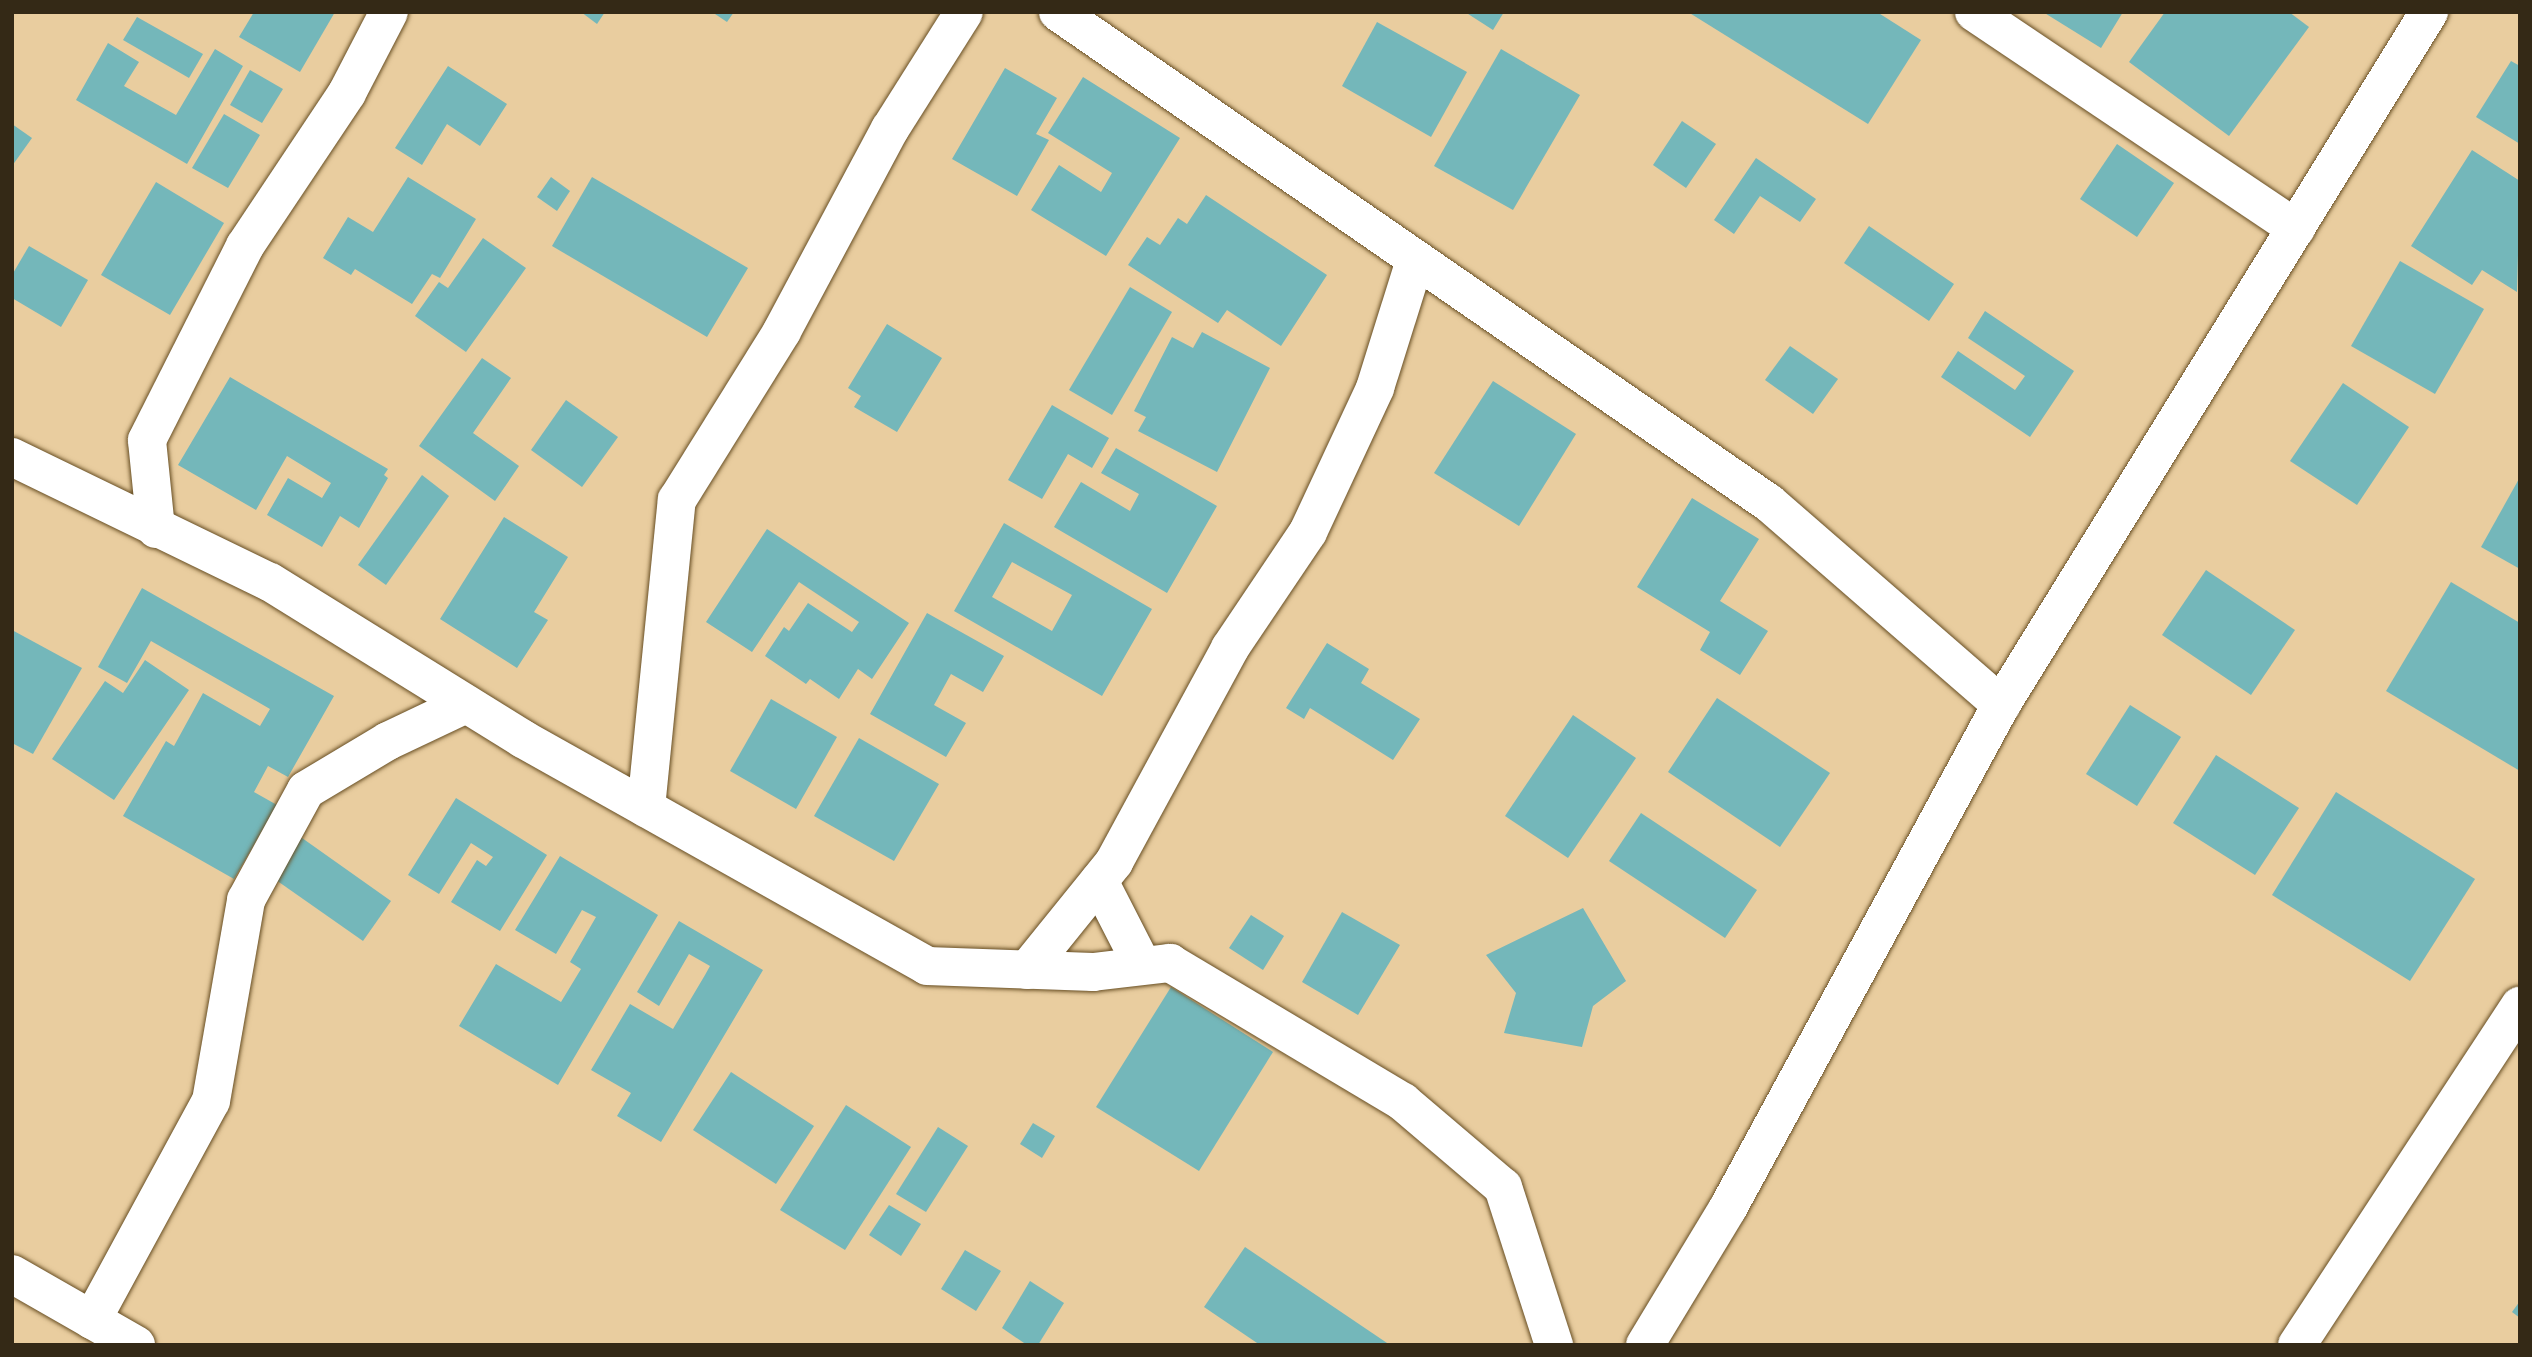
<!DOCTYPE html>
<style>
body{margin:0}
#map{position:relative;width:2532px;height:1357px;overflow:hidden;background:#e9cd9f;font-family:"Roboto Condensed",sans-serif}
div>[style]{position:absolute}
.building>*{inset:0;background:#74b7ba}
.roads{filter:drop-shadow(0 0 2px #674e23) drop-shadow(0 0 2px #674e23)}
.street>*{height:38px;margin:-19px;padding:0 19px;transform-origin:19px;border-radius:19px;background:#fff}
span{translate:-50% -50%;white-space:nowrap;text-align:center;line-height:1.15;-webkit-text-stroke:5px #f7daab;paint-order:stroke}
.frame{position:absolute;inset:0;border:14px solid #342916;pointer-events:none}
</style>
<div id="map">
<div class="building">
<div style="clip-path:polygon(254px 12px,335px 12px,300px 72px,239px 37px)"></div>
<div style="clip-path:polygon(581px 12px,605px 12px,597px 24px)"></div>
<div style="clip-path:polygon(712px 12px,734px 12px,727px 22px)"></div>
<div style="clip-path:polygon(1465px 12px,1504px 12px,1493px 30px)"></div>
<div style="clip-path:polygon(1688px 12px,1877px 12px,1921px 40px,1868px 124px)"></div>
<div style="clip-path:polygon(2043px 12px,2123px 12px,2101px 48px)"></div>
<div style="clip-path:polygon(2165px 12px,2289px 12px,2309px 27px,2229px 136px,2129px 62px)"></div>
<div style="clip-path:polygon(137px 17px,203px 54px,189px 78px,123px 40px)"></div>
<div style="clip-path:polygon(1377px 22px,1467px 72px,1431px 137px,1342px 86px)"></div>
<div style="clip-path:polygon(108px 43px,139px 62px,124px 86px,176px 115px,215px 49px,243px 66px,187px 164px,76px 100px)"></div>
<div style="clip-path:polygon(1501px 49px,1580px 95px,1513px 210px,1434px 166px)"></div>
<div style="clip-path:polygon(2511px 61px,2520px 66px,2520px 144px,2476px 117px)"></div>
<div style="clip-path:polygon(448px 66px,507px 104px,480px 146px,447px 124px,422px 165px,395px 148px)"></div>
<div style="clip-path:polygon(1005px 68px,1057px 98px,1036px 134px,1049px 140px,1017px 196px,952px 159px)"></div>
<div style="clip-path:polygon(250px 70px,283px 89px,262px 123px,230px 105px)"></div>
<div style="clip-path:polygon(1083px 77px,1180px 138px,1106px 256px,1031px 210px,1059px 165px,1101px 192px,1112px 173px,1048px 133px)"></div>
<div style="clip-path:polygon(224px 114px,260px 135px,228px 188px,192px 168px)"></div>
<div style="clip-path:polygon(1682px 121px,1716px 144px,1686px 188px,1653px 165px)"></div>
<div style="clip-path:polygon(12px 124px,32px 138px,12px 166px)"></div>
<div style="clip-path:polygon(2117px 144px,2174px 183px,2137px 237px,2080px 199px)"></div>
<div style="clip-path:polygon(2472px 150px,2520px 181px,2517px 292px,2482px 270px,2472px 285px,2411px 246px)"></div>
<div style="clip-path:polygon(1756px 158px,1816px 199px,1800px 222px,1760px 196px,1734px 234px,1714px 220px)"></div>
<div style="clip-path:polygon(408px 177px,476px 219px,440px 278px,432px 274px,412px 304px,355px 269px,351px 275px,323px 258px,348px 217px,373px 232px)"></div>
<div style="clip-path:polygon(551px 177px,570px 191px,557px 211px,537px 197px)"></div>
<div style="clip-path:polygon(592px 177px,748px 268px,707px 337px,552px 246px)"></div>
<div style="clip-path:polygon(156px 182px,224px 223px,170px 315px,101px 275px)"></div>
<div style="clip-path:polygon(1206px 195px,1327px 275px,1281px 346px,1227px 310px,1218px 323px,1128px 265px,1147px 237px,1160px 245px,1178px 218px,1187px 224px)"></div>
<div style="clip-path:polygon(1869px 226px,1954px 284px,1929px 321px,1844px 263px)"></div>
<div style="clip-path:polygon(483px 238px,526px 268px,466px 352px,415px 316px,439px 282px,448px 288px)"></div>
<div style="clip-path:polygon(29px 246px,88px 280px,61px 327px,12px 298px,12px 275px)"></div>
<div style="clip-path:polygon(2400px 261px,2484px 309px,2435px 394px,2351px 346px)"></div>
<div style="clip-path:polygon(1130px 287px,1172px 312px,1112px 415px,1069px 390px)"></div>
<div style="clip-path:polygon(1985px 311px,2074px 371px,2030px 437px,1941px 377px,1958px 351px,2015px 390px,2025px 376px,1968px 338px)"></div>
<div style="clip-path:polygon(887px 324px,942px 358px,897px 432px,854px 407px,861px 396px,848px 388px)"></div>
<div style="clip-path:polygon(1202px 332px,1270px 368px,1217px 472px,1138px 431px,1146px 417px,1134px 411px,1172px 337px,1193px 348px)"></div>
<div style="clip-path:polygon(1790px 346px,1838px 379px,1813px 414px,1765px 380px)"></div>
<div style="clip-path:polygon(482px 358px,511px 378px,473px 433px,519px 466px,495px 501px,419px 446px)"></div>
<div style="clip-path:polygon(230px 377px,388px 469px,384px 475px,388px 478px,359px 528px,340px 516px,322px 547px,267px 515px,288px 478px,322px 498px,331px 483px,287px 456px,256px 510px,178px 465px)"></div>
<div style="clip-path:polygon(1493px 381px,1576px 434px,1519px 526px,1434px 473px)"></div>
<div style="clip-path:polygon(2343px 383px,2409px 427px,2357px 505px,2290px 461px)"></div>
<div style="clip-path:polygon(566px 400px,618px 437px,582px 487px,531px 450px)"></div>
<div style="clip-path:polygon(1052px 405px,1109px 438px,1092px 468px,1068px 454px,1042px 499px,1008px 480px)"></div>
<div style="clip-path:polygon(1116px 448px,1217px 506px,1167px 593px,1054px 527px,1081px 482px,1130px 511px,1139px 494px,1101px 473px)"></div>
<div style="clip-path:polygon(422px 475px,449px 496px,386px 585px,358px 565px)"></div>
<div style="clip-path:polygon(2520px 477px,2520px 569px,2481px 547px)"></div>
<div style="clip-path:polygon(1692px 498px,1759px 539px,1720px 601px,1768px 631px,1740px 675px,1700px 650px,1710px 632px,1637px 587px)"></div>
<div style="clip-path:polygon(504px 517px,568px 557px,534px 612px,548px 620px,517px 668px,440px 619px)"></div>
<div style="clip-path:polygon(evenodd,1004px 523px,1152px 609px,1102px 696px,954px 611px,1004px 523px,1012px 562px,1072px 595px,1052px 631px,992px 597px,1012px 562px)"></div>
<div style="clip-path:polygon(767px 529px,909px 623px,872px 679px,858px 669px,839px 699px,810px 679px,806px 684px,765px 656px,784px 627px,789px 631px,808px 603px,852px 632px,859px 622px,799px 582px,752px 652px,706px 622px)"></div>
<div style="clip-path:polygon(2206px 570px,2295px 630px,2251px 695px,2162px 635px)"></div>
<div style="clip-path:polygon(2451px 582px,2520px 623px,2520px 771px,2386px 691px)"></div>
<div style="clip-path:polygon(142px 588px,334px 696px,288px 777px,268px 766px,254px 792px,277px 805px,234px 879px,123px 816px,166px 741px,174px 746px,203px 693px,260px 726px,270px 709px,151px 641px,127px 683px,98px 667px)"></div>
<div style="clip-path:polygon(927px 613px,1004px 656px,983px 692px,951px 674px,934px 705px,966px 723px,946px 757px,870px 714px)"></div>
<div style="clip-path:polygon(12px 630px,82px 668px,33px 754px,12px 743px)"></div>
<div style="clip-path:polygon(1327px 643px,1369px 669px,1361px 683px,1420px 719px,1393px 760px,1310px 708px,1304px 719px,1286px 708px)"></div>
<div style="clip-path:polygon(145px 660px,189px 690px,114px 800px,52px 759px,105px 681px,123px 693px)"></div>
<div style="clip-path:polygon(1717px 698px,1830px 773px,1780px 847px,1668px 772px)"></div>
<div style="clip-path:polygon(771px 699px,837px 737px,796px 809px,730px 771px)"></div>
<div style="clip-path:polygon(2130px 705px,2181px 737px,2137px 806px,2086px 774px)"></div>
<div style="clip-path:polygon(1573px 715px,1636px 758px,1568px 858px,1505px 816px)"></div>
<div style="clip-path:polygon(859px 738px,939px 784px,894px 861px,814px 816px)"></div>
<div style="clip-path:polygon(2216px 755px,2299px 808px,2255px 875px,2173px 823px)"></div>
<div style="clip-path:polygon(2336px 792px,2475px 879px,2410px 981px,2272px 895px)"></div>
<div style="clip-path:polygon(456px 798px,547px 855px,500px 931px,451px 902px,477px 860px,486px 866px,493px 857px,471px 843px,439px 894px,408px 875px)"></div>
<div style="clip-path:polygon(1641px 813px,1757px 890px,1725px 938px,1609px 861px)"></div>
<div style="clip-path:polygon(295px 833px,391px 901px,363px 941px,266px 873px)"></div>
<div style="clip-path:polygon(560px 856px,658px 915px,558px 1085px,459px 1026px,496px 964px,561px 1002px,581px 969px,570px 962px,596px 917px,582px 910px,556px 954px,515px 930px)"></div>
<div style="clip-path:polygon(1583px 908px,1626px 981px,1593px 1006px,1582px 1047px,1504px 1033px,1516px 993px,1486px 955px)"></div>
<div style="clip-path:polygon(1342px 912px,1400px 945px,1358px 1015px,1302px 982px)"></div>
<div style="clip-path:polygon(1251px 915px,1284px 936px,1263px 970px,1229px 948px)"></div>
<div style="clip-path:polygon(679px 921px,763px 970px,661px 1142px,617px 1116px,631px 1093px,591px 1070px,630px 1004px,673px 1029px,705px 975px,710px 966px,689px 954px,659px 1006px,637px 992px)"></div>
<div style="clip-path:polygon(1171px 987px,1273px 1052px,1199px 1171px,1096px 1107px)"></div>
<div style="clip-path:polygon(731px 1072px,814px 1126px,776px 1184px,693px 1130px)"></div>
<div style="clip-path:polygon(846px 1105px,911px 1147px,845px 1250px,780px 1210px)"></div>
<div style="clip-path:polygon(1033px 1123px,1055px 1136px,1042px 1158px,1020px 1144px)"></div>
<div style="clip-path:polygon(938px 1127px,968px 1146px,926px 1212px,896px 1194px)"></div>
<div style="clip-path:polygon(889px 1205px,921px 1224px,901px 1256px,869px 1235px)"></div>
<div style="clip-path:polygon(1245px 1247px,1390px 1345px,1260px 1345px,1204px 1307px)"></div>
<div style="clip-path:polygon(965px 1250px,1001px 1271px,976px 1311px,941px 1289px)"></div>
<div style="clip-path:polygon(1030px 1281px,1064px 1303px,1038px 1345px,1027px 1345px,1002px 1328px)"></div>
<div style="clip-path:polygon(2520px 1301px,2520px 1318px,2512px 1312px)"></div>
</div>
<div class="roads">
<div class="street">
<div style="left:1058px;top:12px;width:864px;rotate:34.63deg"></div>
<div style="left:1769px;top:503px;width:308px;rotate:41deg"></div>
<div style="left:1974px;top:12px;width:388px;rotate:33.9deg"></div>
<div style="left:12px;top:457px;width:287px;rotate:25.9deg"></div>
<div style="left:270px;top:582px;width:298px;rotate:31.8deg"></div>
<div style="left:523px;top:739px;width:463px;rotate:29.3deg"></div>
<div style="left:927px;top:966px;width:166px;rotate:2.1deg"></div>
<div style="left:1093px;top:972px;width:78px;rotate:-6.7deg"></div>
<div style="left:1170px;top:963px;width:271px;rotate:30.8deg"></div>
<div style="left:1403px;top:1102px;width:131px;rotate:40.4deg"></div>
<div style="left:1503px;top:1187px;width:166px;rotate:72.1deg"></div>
<div style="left:156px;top:529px;width:89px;rotate:-95.8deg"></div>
<div style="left:147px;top:440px;width:217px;rotate:-63.2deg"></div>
<div style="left:245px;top:246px;width:184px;rotate:-56.3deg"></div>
<div style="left:347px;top:93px;width:91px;rotate:-62.6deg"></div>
<div style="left:646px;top:808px;width:310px;rotate:-84.3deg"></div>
<div style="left:677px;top:500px;width:199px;rotate:-58.1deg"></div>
<div style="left:782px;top:331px;width:229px;rotate:-61.9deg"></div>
<div style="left:890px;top:129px;width:138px;rotate:-57.7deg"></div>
<div style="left:1099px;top:881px;width:94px;rotate:62.9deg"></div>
<div style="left:1027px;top:970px;width:139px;rotate:-51.1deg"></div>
<div style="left:1114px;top:862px;width:243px;rotate:-61.5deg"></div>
<div style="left:1230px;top:648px;width:140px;rotate:-56.1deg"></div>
<div style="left:1308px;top:532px;width:159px;rotate:-65deg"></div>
<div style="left:1375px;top:388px;width:134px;rotate:-72.6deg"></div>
<div style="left:12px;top:1274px;width:143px;rotate:29.8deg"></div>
<div style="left:92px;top:1320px;width:249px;rotate:-61.5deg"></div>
<div style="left:211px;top:1101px;width:204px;rotate:-80.1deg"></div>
<div style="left:246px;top:900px;width:125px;rotate:-61.4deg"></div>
<div style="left:306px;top:790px;width:96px;rotate:-30.9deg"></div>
<div style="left:388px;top:741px;width:86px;rotate:-25.4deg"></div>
<div style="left:1645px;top:1345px;width:160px;rotate:-58.8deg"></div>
<div style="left:1728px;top:1208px;width:572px;rotate:-61.51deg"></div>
<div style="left:2001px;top:705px;width:815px;rotate:-58.3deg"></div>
<div style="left:2297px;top:1345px;width:406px;rotate:-56.7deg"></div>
</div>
</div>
<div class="frame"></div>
</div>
